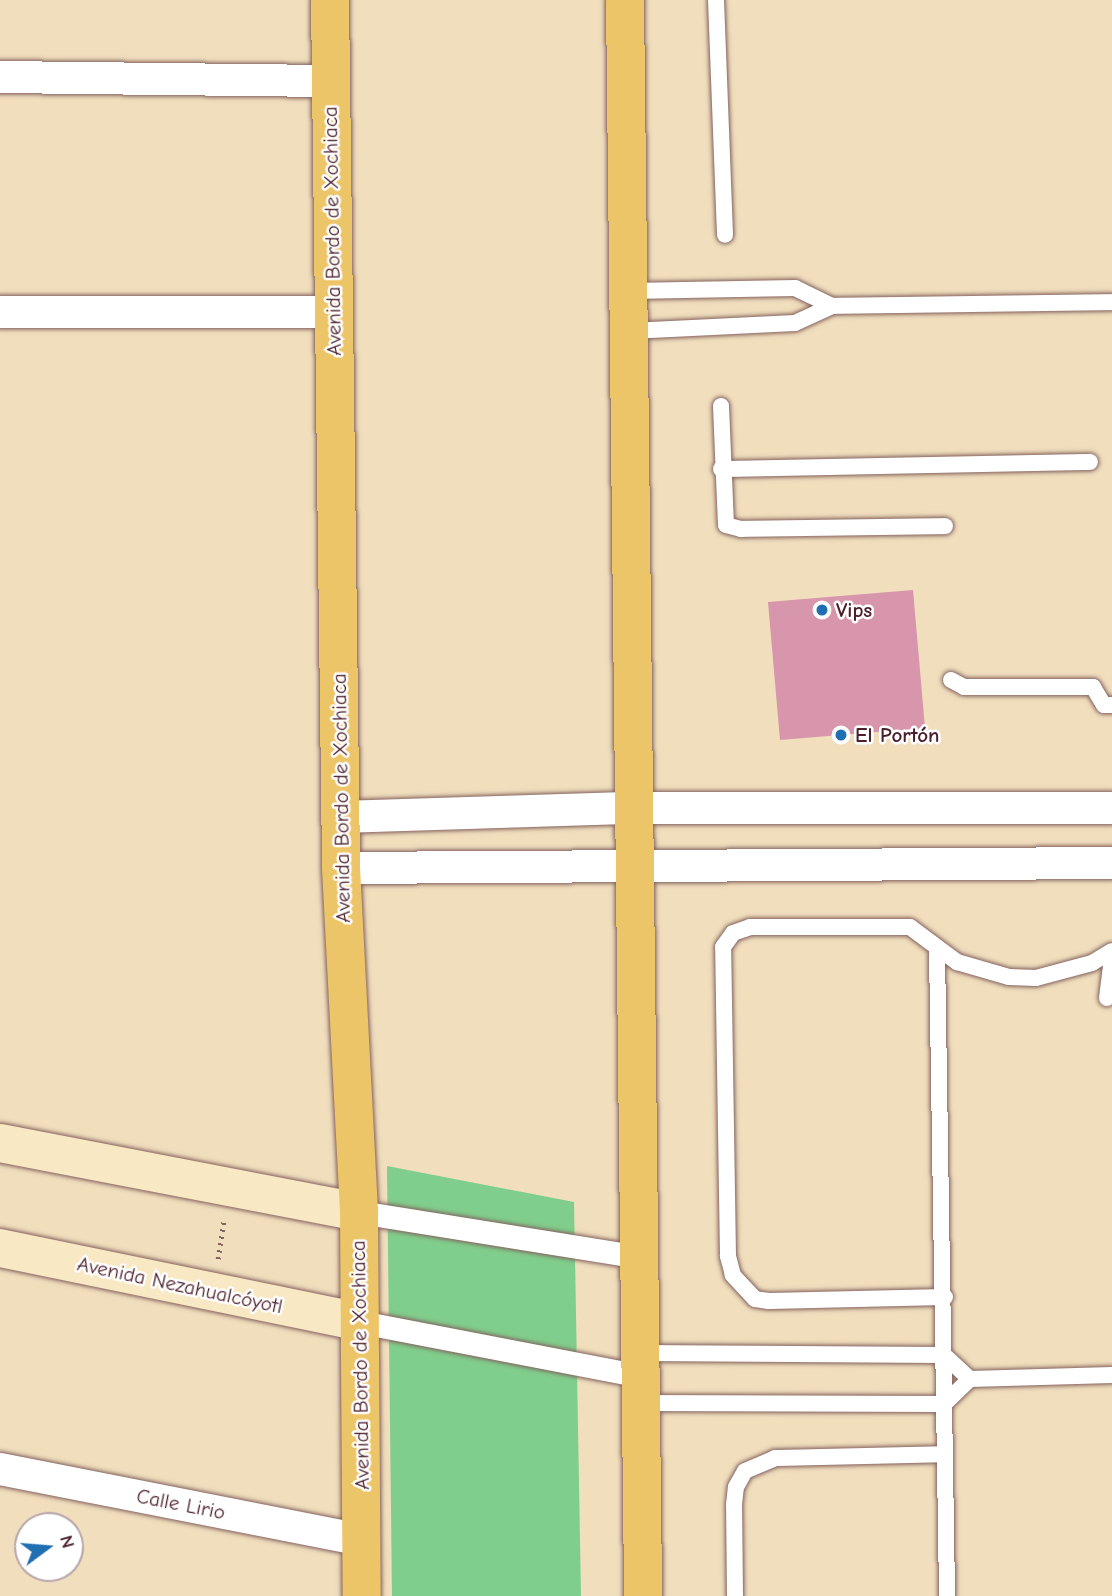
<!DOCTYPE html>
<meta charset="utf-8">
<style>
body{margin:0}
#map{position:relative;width:1112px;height:1596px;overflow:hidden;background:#f0debd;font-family:"Comic Neue",sans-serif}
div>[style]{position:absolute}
.green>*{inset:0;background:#80ce8d}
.building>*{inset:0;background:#d896ac}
.path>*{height:4.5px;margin-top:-2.25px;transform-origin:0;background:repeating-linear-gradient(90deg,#84625e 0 2px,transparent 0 7px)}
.roads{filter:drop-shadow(0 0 2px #84625e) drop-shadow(0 0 2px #84625e)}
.service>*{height:16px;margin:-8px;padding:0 8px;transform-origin:8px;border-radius:8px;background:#fff}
.pedestrian>*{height:23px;margin:-11.5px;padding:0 11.5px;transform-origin:11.5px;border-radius:11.5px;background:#fff}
.minor>*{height:32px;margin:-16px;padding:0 16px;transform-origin:16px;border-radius:16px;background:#fff}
.secondary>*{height:38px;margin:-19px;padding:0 19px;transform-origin:19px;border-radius:19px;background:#f8e8c3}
.primary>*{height:38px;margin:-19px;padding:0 19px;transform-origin:19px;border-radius:19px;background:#edc569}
.dots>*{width:19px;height:19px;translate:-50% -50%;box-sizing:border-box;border:4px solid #fff;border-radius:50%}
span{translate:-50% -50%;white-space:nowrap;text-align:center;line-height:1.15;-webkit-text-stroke:5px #fff;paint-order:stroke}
.street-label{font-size:21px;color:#4a1f2b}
.poi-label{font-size:21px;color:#4a1f2b;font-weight:700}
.left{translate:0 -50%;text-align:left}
.north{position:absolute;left:14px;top:1512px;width:70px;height:70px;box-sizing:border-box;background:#fff;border:2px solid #b7a5aa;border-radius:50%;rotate:74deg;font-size:19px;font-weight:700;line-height:28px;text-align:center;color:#4a1f2b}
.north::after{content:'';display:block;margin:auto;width:24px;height:32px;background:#1f6fb2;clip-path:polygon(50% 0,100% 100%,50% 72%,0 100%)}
</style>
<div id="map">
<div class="green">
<div style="clip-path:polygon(387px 1166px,574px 1202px,581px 1596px,392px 1596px)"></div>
</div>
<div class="building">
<div style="clip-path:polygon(913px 590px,925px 728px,780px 740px,768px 602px)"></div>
</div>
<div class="path">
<div style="left:218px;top:1259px;width:40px;rotate:-81.5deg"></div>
</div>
<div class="roads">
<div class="service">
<div style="left:716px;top:0;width:235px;rotate:87.8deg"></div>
<div style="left:629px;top:291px;width:166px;rotate:-1deg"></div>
<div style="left:795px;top:288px;width:41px;rotate:25.9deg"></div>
<div style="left:630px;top:331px;width:165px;rotate:-2.8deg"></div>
<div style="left:795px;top:323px;width:41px;rotate:-24.7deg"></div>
<div style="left:832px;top:306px;width:280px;rotate:-0.8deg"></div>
<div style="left:721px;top:406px;width:119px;rotate:87.6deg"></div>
<div style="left:726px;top:525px;width:16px;rotate:15deg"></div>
<div style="left:741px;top:529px;width:204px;rotate:-0.8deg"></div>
<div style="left:721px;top:469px;width:369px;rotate:-1.1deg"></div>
<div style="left:951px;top:680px;width:15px;rotate:28deg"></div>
<div style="left:964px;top:687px;width:129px"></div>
<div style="left:1093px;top:687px;width:21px;rotate:59deg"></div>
<div style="left:1104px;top:705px;width:8px"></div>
<div style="left:937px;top:950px;width:646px;rotate:89.11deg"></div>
<div style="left:1107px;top:998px;width:40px;rotate:-82.9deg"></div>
<div style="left:945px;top:1297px;width:176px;rotate:178.7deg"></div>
<div style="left:769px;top:1301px;width:14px;rotate:-172deg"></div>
<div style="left:755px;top:1299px;width:33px;rotate:-133deg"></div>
<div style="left:733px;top:1275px;width:20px;rotate:-105deg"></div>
<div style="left:728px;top:1256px;width:309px;rotate:-90.9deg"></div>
<div style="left:723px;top:947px;width:17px;rotate:-54deg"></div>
<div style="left:733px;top:933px;width:18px;rotate:-19deg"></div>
<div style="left:750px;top:927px;width:160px"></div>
<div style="left:910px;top:927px;width:59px;rotate:36.7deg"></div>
<div style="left:957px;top:962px;width:54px;rotate:16.1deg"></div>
<div style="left:1009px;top:977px;width:27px;rotate:2deg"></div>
<div style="left:1036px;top:978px;width:58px;rotate:-15deg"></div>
<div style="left:1092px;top:963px;width:23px;rotate:-31deg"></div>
<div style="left:640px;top:1353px;width:304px;rotate:0.4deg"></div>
<div style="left:944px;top:1355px;width:35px;rotate:43deg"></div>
<div style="left:640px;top:1403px;width:304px;rotate:0.2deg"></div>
<div style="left:944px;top:1404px;width:36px;rotate:-44deg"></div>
<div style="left:970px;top:1379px;width:142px;rotate:-1.6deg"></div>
<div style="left:735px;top:1596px;width:91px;rotate:-90.6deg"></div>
<div style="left:734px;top:1505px;width:18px;rotate:-84deg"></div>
<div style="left:736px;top:1487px;width:18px;rotate:-61deg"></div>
<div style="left:745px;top:1471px;width:33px;rotate:-23deg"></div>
<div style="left:775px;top:1458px;width:170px;rotate:-1.3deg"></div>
</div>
<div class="pedestrian">
<div style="left:359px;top:1212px;width:285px;rotate:9.1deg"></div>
<div style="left:360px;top:1322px;width:285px;rotate:10.9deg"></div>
</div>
<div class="minor">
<div style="left:0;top:77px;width:330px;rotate:0.7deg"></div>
<div style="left:0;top:312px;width:334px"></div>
<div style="left:340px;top:817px;width:294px;rotate:-1.8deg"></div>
<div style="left:634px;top:808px;width:478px"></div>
<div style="left:341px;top:868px;width:771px;rotate:-0.37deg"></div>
<div style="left:0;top:1469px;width:369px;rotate:11.1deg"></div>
</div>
<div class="secondary">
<div style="left:0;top:1143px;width:366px;rotate:10.9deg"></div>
<div style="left:0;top:1248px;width:368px;rotate:11.6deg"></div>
</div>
<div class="primary">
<div style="left:330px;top:0;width:868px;rotate:89.27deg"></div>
<div style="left:341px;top:868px;width:344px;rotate:87deg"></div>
<div style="left:359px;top:1212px;width:384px;rotate:89.6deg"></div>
<div style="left:625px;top:0;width:1596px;rotate:89.35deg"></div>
</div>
</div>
<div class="dots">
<div style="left:822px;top:610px;background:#1f6fb2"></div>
<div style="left:841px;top:735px;background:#1f6fb2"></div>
</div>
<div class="street-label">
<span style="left:332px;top:231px;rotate:-91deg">Avenida Bordo de Xochiaca</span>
<span style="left:341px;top:798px;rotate:-91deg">Avenida Bordo de Xochiaca</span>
<span style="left:180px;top:1285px;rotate:12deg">Avenida Nezahualcóyotl</span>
<span style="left:360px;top:1365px;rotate:-91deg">Avenida Bordo de Xochiaca</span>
<span style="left:181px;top:1504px;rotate:11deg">Calle Lirio</span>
</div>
<div class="poi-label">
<span class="left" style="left:836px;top:610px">Vips</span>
<span class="left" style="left:855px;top:735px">El Portón</span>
</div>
<div class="north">N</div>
</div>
